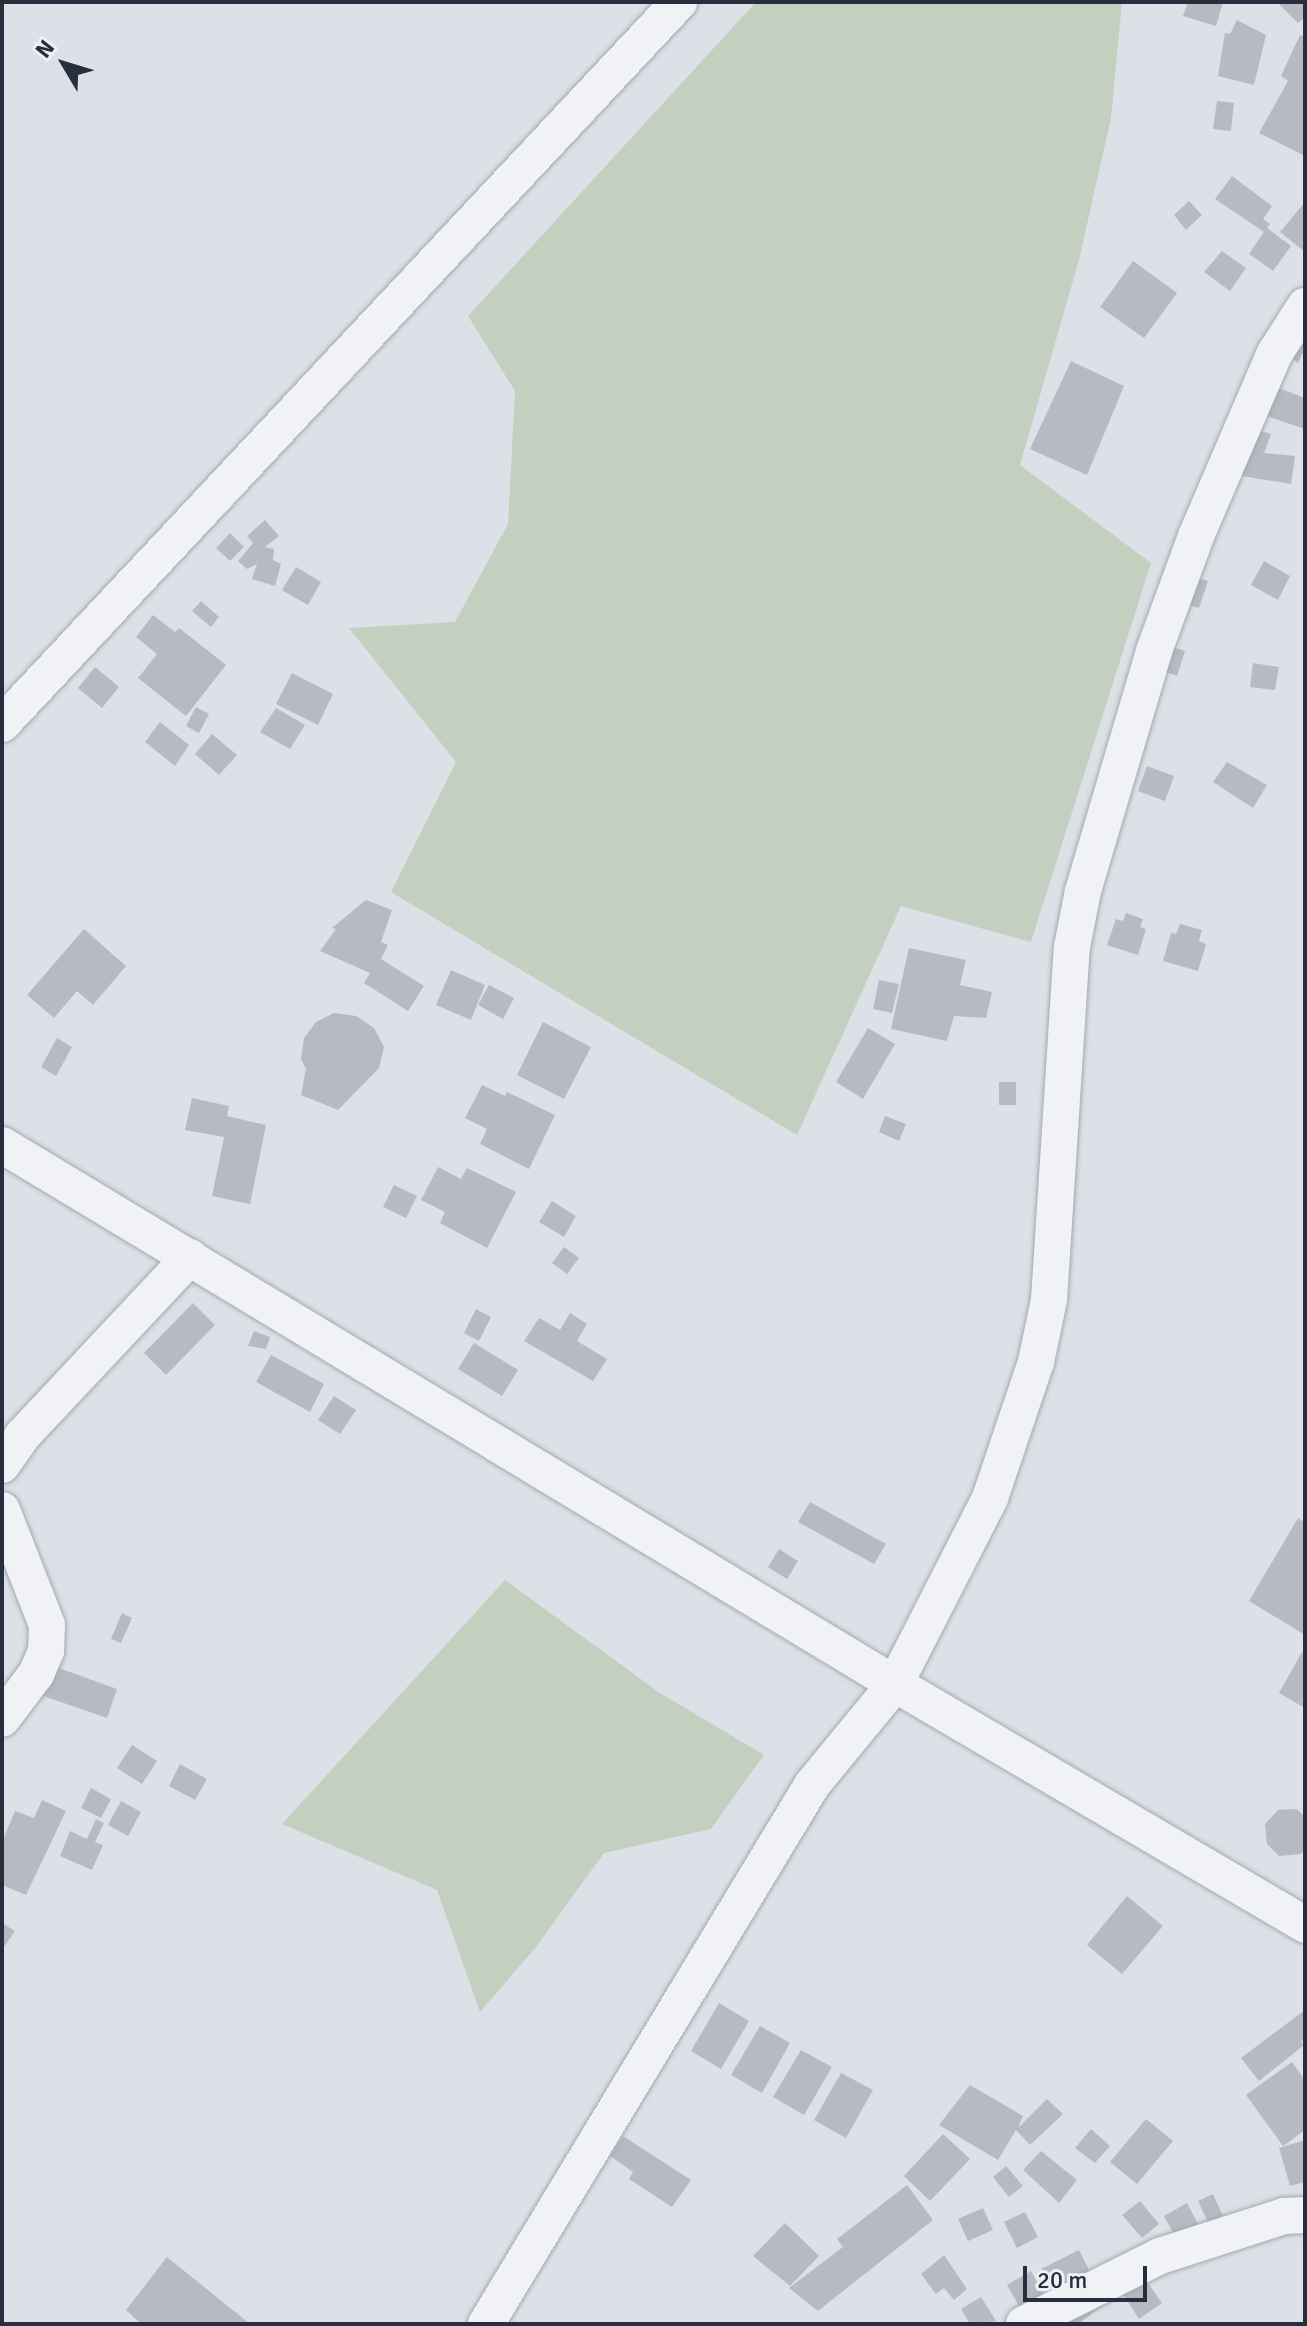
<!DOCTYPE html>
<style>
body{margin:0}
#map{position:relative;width:1307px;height:2326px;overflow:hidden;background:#dde1e7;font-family:Signika,sans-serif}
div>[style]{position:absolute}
.green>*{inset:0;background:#c3d0bf}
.building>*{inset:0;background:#b5bac3}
.roads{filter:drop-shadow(0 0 2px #a3a8b1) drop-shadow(0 0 2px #a3a8b1)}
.minor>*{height:36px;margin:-18px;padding:0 18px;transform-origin:18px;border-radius:18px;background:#f0f2f5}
span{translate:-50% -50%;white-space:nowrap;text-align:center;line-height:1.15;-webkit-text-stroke:6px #edf0f4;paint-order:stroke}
.frame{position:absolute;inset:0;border:4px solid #272e3d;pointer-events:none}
.north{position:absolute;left:24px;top:24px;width:80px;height:80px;-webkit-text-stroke:6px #edf0f4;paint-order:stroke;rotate:308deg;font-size:22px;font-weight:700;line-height:32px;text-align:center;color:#272e3d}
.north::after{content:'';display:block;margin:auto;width:28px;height:36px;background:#272e3d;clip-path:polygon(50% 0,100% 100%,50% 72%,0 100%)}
.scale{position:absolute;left:1023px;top:2266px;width:124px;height:36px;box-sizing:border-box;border:4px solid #272e3d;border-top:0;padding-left:10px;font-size:24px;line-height:28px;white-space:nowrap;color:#272e3d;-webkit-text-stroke:6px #edf0f4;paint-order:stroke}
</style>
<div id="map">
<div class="green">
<div style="clip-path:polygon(756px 2px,1122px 2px,1111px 118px,1079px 260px,1020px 465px,1151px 563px,1031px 942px,901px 906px,797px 1135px,391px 892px,456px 762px,349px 628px,455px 622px,508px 524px,515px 391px,468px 316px)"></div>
<div style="clip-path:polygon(505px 1580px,660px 1693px,764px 1755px,711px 1829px,604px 1853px,536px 1947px,480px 2012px,437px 1890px,282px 1824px)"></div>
</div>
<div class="building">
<div style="clip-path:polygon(1188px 2px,1223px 2px,1216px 26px,1183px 16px)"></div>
<div style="clip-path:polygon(1277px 2px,1305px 2px,1305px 17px,1298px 23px)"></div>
<div style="clip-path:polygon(1237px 20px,1266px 35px,1254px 85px,1218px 76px,1225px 33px,1230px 34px)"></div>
<div style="clip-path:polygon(1300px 35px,1305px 37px,1305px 156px,1259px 133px,1288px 81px,1281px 76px)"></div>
<div style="clip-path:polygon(1217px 101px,1234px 103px,1231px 131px,1213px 129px)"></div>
<div style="clip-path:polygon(1232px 176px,1272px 206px,1263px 219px,1270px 224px,1267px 228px,1291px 246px,1273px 271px,1249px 254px,1264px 232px,1215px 199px)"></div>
<div style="clip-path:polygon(1189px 201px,1202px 215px,1186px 230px,1174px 215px)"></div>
<div style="clip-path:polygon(1305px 202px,1305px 252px,1280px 232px)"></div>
<div style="clip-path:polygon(1222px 251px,1246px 268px,1230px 291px,1204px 272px)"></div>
<div style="clip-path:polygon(1133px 261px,1177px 293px,1144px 338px,1100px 307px)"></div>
<div style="clip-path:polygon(1294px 340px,1305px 348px,1298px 363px,1285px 353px)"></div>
<div style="clip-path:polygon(1071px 361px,1124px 386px,1087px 475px,1030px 449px)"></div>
<div style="clip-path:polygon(1276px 387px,1305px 398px,1305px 429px,1263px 415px)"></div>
<div style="clip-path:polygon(1253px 429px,1271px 434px,1264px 453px,1295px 456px,1291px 484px,1242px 476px)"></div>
<div style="clip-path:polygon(265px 520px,279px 536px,265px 547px,274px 549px,273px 560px,281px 564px,275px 586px,252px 579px,257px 564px,247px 569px,238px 561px,253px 543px,247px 536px)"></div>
<div style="clip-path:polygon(230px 533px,244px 547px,230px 561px,216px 548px)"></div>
<div style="clip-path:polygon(1264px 561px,1290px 576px,1278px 600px,1251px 585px)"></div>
<div style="clip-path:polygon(296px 567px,321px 582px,308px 605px,282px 590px)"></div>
<div style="clip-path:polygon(1189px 575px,1208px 581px,1199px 608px,1181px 603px)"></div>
<div style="clip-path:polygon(201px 601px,219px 617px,211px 627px,192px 611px)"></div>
<div style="clip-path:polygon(153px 615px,175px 632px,179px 628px,226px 665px,186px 716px,138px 678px,157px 654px,136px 637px)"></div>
<div style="clip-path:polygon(1163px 644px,1185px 651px,1177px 676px,1155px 668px)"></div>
<div style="clip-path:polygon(1253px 663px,1279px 667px,1275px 690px,1250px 687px)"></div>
<div style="clip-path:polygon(95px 667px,119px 687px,102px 708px,78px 688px)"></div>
<div style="clip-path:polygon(292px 673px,333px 694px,318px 725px,276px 704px)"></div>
<div style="clip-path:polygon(196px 707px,209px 714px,199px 733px,186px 726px)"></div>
<div style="clip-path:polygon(276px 708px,305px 725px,290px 749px,260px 732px)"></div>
<div style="clip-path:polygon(160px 722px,189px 745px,175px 766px,145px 742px)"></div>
<div style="clip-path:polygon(212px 734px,237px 755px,219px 775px,195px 754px)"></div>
<div style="clip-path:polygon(1227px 762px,1267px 785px,1253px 808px,1213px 782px)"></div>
<div style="clip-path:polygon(1147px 766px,1174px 776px,1165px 801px,1138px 791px)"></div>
<div style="clip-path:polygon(366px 900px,392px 910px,381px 942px,388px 945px,381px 959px,424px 986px,408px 1011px,364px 983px,370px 973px,320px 951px,336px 929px,332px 928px)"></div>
<div style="clip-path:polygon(1126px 913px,1143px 919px,1140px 927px,1146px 929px,1138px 955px,1107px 945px,1116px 919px,1123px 921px)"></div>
<div style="clip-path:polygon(1180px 924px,1202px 930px,1199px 941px,1206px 944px,1198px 971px,1163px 961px,1171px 933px,1176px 934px)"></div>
<div style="clip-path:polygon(84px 929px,126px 966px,93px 1005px,77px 991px,54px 1018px,27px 995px)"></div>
<div style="clip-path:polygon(909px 948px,966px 960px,960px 985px,992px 992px,986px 1018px,954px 1016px,947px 1041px,891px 1029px)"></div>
<div style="clip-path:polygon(451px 970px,485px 985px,471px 1020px,436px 1005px)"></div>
<div style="clip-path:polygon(879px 980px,899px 984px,892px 1013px,873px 1009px)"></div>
<div style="clip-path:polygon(489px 985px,514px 998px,503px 1019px,478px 1005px)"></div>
<div style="clip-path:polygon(334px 1013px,356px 1016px,374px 1028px,384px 1047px,379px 1068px,338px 1110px,301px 1095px,306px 1069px,301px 1059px,304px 1038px,316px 1022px)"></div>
<div style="clip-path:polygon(543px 1022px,591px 1047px,564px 1099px,517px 1075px)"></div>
<div style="clip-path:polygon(868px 1028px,895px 1044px,863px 1099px,836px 1082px)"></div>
<div style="clip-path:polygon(57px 1038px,72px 1047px,56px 1076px,41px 1067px)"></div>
<div style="clip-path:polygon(999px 1082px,1016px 1082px,1016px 1105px,999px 1105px)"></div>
<div style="clip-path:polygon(482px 1085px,505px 1096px,507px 1092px,555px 1115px,529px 1169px,480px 1144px,487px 1129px,465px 1118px)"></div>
<div style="clip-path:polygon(192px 1098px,229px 1106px,227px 1116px,266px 1125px,250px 1204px,212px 1196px,224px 1137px,185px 1130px)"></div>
<div style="clip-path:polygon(885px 1116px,906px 1124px,899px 1141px,879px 1132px)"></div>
<div style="clip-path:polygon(438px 1167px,461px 1179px,467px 1168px,516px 1192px,487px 1248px,440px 1223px,445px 1212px,421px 1200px)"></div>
<div style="clip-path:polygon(394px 1185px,417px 1196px,406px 1218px,383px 1207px)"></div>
<div style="clip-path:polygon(552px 1201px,576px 1216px,564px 1237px,539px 1222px)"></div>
<div style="clip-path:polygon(564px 1247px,579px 1258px,567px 1274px,552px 1263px)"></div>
<div style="clip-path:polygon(193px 1303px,215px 1325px,166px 1375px,144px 1353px)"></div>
<div style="clip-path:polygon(476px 1309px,491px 1317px,479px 1341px,464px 1333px)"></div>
<div style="clip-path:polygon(570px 1313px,587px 1324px,577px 1341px,607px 1359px,593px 1381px,524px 1341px,539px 1318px,560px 1330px)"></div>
<div style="clip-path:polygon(254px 1331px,270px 1337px,266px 1349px,248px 1346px)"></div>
<div style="clip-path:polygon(474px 1343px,518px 1370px,502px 1396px,458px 1369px)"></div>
<div style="clip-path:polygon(271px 1355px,324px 1384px,310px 1412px,256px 1382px)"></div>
<div style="clip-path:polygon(334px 1396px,356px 1410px,340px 1434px,318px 1420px)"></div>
<div style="clip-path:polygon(810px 1502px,886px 1544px,874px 1564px,798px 1522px)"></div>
<div style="clip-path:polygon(1298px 1518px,1305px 1523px,1305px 1635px,1249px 1601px)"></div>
<div style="clip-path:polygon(779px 1549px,798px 1561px,787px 1579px,768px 1567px)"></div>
<div style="clip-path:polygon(122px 1613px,132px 1618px,121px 1643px,111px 1639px)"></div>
<div style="clip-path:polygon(1302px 1652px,1305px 1654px,1305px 1708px,1279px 1693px)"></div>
<div style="clip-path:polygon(45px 1663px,117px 1689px,107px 1718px,29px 1691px)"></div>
<div style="clip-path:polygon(132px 1745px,157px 1761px,142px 1784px,117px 1768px)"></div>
<div style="clip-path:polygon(180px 1764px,207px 1779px,195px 1800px,169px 1786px)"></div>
<div style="clip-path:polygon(91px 1788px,111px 1799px,101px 1818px,81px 1808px)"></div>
<div style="clip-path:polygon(42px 1800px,66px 1811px,26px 1895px,2px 1885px,2px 1842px,15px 1811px,34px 1818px)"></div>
<div style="clip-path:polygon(121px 1801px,141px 1812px,128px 1836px,108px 1825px)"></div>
<div style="clip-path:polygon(1296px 1809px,1305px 1816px,1305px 1848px,1301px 1854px,1279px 1856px,1267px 1844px,1265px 1824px,1278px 1810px)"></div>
<div style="clip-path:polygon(96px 1819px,104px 1823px,95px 1842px,103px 1845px,92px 1870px,60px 1856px,70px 1831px,87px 1839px)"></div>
<div style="clip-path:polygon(1127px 1896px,1163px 1926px,1122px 1974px,1087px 1945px)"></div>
<div style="clip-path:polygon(2px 1923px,15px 1931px,2px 1950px)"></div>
<div style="clip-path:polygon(719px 2003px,749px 2021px,721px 2069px,691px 2051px)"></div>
<div style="clip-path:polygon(1305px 2010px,1305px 2038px,1301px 2041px,1304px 2045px,1259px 2081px,1241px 2058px)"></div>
<div style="clip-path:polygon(760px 2026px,790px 2043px,762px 2093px,731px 2075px)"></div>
<div style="clip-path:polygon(801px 2050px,832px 2067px,804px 2115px,773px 2097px)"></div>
<div style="clip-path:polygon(1292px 2062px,1305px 2080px,1305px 2130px,1283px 2146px,1246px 2095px)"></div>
<div style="clip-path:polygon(841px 2073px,873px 2090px,846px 2138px,814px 2120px)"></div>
<div style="clip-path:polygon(970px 2085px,1023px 2116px,1018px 2128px,1047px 2099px,1063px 2114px,1030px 2145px,1016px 2130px,998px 2160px,939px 2125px)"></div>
<div style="clip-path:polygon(1146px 2119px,1173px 2141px,1137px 2184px,1110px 2162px)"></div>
<div style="clip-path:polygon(1091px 2129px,1110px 2146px,1095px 2163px,1075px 2148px)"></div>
<div style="clip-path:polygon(943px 2134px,970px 2159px,930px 2201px,904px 2176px)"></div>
<div style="clip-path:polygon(623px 2136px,691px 2180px,672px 2207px,629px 2179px,633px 2172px,610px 2156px)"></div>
<div style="clip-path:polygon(1305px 2140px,1305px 2182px,1290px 2186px,1279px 2148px)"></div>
<div style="clip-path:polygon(1041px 2151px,1077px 2180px,1059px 2203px,1023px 2170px)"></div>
<div style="clip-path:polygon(1006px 2166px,1023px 2186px,1009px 2197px,993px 2177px)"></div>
<div style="clip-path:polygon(907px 2185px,933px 2220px,818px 2311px,789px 2288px,843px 2247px,837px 2239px)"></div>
<div style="clip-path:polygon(1213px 2194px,1223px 2216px,1208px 2222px,1198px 2201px)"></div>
<div style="clip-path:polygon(1140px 2201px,1159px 2224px,1142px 2238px,1122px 2215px)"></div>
<div style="clip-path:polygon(1187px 2203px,1198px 2224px,1175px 2236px,1164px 2216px)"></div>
<div style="clip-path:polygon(983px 2208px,993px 2230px,968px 2241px,958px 2219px)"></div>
<div style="clip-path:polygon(1025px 2212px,1038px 2237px,1017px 2248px,1004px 2222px)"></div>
<div style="clip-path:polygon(785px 2223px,819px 2256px,790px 2286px,753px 2256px)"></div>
<div style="clip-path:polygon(1079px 2250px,1090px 2272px,1051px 2291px,1041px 2269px)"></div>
<div style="clip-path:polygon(944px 2255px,967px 2289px,954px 2300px,944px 2288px,936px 2294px,921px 2274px)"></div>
<div style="clip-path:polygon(167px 2257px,250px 2324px,141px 2324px,126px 2310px)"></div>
<div style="clip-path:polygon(1031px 2271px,1044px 2295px,1020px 2308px,1007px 2285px)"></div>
<div style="clip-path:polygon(1143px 2276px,1162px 2303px,1139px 2319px,1121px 2291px)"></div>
<div style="clip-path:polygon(981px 2297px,996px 2321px,970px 2324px,961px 2309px)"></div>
<div style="clip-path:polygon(1114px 2297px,1078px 2324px,1045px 2324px)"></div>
</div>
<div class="roads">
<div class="minor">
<div style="left:2px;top:724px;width:990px;rotate:-46.84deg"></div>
<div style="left:2px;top:1145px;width:1043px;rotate:31.11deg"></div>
<div style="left:895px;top:1684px;width:476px;rotate:30.4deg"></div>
<div style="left:2px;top:1465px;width:37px;rotate:-55deg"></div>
<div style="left:23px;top:1435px;width:244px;rotate:-46.8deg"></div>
<div style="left:2px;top:1510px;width:123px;rotate:68.6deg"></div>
<div style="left:47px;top:1625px;width:26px;rotate:92deg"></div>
<div style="left:46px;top:1651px;width:25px;rotate:113deg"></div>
<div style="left:36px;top:1674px;width:56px;rotate:127.1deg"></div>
<div style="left:486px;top:2324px;width:630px;rotate:-58.83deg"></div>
<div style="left:812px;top:1785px;width:131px;rotate:-50.6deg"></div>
<div style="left:895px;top:1684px;width:209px;rotate:-62.9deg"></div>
<div style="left:990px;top:1498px;width:144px;rotate:-71.3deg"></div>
<div style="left:1036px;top:1362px;width:63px;rotate:-78.2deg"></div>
<div style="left:1049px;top:1300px;width:354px;rotate:-86.3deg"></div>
<div style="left:1072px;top:947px;width:57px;rotate:-78.9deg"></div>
<div style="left:1083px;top:891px;width:250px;rotate:-73.5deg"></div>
<div style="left:1154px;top:651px;width:122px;rotate:-69.9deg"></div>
<div style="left:1196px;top:536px;width:199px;rotate:-66.7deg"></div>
<div style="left:1275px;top:353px;width:56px;rotate:-57.4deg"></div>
<div style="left:1024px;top:2324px;width:152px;rotate:-26.6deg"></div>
<div style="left:1160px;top:2256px;width:130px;rotate:-17.9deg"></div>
<div style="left:1284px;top:2216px;width:21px;rotate:-3deg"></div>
</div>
</div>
<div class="frame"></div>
<div class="north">N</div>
<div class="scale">20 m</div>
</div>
